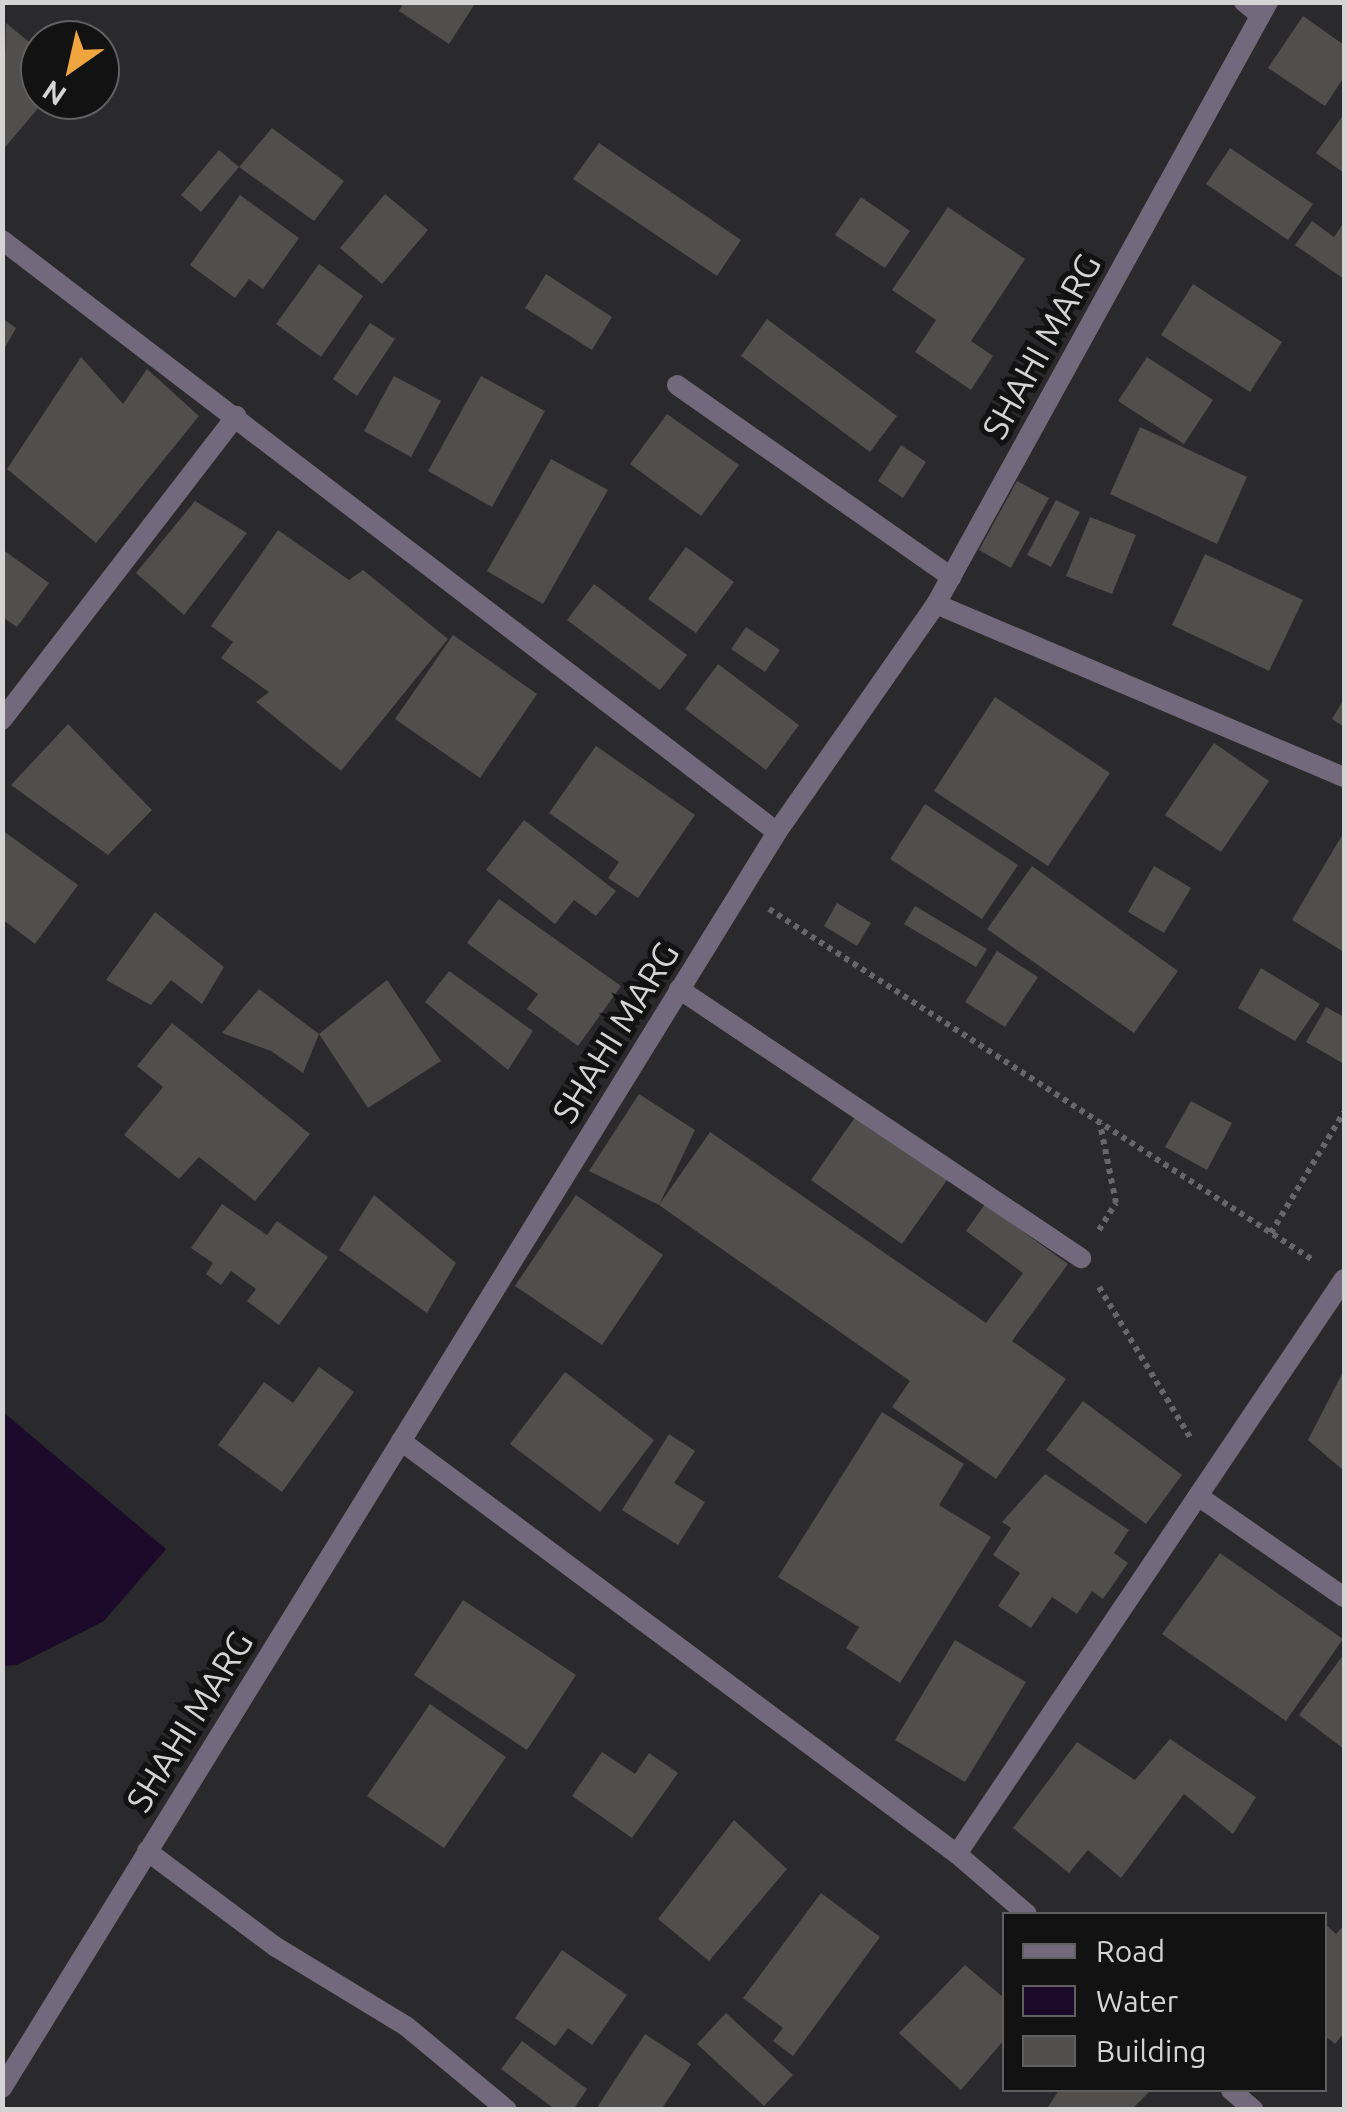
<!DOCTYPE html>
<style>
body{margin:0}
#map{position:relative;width:1347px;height:2112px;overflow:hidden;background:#2a292b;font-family:Ubuntu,sans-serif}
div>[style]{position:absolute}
.water>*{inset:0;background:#1c0a2b}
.building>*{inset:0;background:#514f4d}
.path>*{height:6px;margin-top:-3px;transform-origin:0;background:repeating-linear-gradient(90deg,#676768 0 5px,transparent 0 10px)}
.service>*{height:20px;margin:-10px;padding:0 10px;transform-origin:10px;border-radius:10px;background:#726a7c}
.minor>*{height:20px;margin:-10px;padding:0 10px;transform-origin:10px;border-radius:10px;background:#726a7c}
.tertiary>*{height:20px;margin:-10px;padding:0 10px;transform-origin:10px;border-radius:10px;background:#726a7c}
span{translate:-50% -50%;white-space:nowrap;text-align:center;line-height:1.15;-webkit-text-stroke:10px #121213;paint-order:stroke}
.street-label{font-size:35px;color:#d4d4d5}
.frame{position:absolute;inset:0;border:5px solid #d4d4d5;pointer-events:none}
.legend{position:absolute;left:1002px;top:1912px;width:325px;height:180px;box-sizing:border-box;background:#121213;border:2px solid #606061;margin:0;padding:12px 18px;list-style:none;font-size:30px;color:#d4d4d5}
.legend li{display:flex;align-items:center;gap:20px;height:50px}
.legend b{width:50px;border:2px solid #606061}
.north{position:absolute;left:20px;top:20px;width:100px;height:100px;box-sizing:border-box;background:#121213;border:2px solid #606061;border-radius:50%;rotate:214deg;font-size:28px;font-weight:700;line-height:40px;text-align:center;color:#d4d4d5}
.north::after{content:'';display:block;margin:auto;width:35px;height:45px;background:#f0a63f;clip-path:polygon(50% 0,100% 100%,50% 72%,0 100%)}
</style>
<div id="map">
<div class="water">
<div style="clip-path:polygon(3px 1412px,166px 1549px,104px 1621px,17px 1665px,3px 1666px)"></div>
</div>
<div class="building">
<div style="clip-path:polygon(404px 2px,476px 2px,449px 44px,399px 11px)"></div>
<div style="clip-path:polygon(1303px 16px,1344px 45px,1344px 77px,1325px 106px,1268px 68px)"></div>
<div style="clip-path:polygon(6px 23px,40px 51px,45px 100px,2px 151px)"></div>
<div style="clip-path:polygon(1344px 114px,1344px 173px,1316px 153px)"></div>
<div style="clip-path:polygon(272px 128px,344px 181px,314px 221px,239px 167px)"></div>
<div style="clip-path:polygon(599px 143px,741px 240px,717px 276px,573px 179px)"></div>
<div style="clip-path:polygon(1230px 148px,1313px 204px,1288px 240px,1206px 184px)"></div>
<div style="clip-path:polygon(219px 150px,239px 167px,201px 212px,181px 195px)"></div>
<div style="clip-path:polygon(385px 194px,428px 230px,382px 284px,340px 248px)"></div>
<div style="clip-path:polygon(240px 195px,299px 238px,263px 289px,249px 279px,235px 298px,190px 265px)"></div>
<div style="clip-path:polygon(861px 197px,910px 231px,885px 268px,835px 235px)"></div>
<div style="clip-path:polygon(948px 207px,1025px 259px,971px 341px,993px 356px,971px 390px,915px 352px,936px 320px,892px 290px)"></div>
<div style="clip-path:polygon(1312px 221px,1334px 237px,1344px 222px,1344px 279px,1295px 245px)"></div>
<div style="clip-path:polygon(319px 264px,363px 296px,321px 357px,276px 324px)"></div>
<div style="clip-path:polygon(546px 274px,612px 317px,592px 350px,525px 308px)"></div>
<div style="clip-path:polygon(1193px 284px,1282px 342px,1250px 392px,1161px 335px)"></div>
<div style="clip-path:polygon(2px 318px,16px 328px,2px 353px)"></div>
<div style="clip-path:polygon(767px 319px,897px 416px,870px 452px,741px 356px)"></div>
<div style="clip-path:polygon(370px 323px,395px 339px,357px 396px,333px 379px)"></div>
<div style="clip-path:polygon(81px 357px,123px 404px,147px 369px,199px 416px,96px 543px,7px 469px)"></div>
<div style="clip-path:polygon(1147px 357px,1213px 400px,1184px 444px,1118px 401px)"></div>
<div style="clip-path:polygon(394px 376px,441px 401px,411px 457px,364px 431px)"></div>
<div style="clip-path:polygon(481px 376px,545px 411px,492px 507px,428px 471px)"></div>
<div style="clip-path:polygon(667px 414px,739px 465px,701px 516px,630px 464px)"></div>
<div style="clip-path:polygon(1140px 427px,1247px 477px,1217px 544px,1110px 494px)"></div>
<div style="clip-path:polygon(901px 445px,926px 462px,903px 498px,878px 481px)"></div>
<div style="clip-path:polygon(551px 459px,608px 490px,543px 604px,487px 571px)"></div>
<div style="clip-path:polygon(1017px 481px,1049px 498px,1011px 568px,979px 550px)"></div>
<div style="clip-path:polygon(1056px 500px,1080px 512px,1051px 567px,1027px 555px)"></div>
<div style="clip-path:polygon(195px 501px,247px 533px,184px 615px,136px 573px)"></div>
<div style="clip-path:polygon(1090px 517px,1136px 535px,1112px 594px,1066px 576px)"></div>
<div style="clip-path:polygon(278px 530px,349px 580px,363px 570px,448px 639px,341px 771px,256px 702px,269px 692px,221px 658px,233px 642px,211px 626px)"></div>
<div style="clip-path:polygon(686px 547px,734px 582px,696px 633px,648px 599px)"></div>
<div style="clip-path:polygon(2px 549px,49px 583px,17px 627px,2px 617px)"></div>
<div style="clip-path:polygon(1205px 554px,1303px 600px,1269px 671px,1172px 625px)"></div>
<div style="clip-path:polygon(594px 584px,687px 655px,660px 690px,567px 620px)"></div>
<div style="clip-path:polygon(746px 627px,780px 650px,765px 672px,731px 649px)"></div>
<div style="clip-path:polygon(453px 635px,537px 694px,480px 778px,395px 719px)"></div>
<div style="clip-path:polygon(718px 664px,799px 725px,766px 770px,685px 709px)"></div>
<div style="clip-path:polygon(995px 697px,1110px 773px,1048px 866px,934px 791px)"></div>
<div style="clip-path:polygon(1344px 699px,1344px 727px,1332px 719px)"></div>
<div style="clip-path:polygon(68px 724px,152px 810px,108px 855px,11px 785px)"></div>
<div style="clip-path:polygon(1214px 743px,1269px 781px,1221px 852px,1165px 815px)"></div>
<div style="clip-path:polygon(596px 746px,695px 815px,638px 898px,608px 878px,619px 862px,549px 813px)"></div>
<div style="clip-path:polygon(925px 804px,1018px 865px,982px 919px,890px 859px)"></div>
<div style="clip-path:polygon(524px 820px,616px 891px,596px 916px,574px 900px,555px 924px,486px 870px)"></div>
<div style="clip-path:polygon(2px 830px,78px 885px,35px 944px,2px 919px)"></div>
<div style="clip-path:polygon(1344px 832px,1344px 952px,1292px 920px)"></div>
<div style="clip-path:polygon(1032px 866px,1178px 971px,1134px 1033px,987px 929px)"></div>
<div style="clip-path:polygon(1154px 866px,1191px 888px,1164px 933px,1128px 912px)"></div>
<div style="clip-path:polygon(499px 899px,621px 986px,578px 1046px,527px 1009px,538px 994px,467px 943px)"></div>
<div style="clip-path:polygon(837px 903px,871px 923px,857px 946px,824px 926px)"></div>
<div style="clip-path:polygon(915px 906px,987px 949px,976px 967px,904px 924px)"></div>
<div style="clip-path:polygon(155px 912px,224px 967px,202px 1004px,171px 980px,151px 1005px,106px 980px)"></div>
<div style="clip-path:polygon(997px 951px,1038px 977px,1005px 1027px,965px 1002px)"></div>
<div style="clip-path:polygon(1261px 968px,1320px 1004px,1295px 1041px,1238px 1008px)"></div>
<div style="clip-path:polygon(449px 971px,533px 1031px,508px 1070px,425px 1002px)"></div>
<div style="clip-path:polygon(387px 980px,441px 1061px,368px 1108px,319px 1034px)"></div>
<div style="clip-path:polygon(259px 989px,319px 1034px,303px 1073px,271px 1051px,222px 1033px)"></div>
<div style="clip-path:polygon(1326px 1007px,1344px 1017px,1344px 1064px,1306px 1042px)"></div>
<div style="clip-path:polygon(172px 1023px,310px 1134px,255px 1201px,199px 1157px,179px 1179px,124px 1135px,163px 1087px,137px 1066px)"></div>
<div style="clip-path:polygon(639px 1094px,695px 1130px,659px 1205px,589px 1171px)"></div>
<div style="clip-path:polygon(1191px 1101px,1232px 1123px,1207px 1170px,1165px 1147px)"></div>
<div style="clip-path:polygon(856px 1116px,947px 1180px,902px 1244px,811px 1180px)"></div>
<div style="clip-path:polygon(710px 1132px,986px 1323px,1023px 1273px,966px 1231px,985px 1204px,1068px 1264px,1012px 1341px,1066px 1379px,996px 1479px,892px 1407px,910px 1381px,659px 1205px)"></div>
<div style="clip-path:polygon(374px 1195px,456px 1263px,427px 1313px,339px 1250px)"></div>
<div style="clip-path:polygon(576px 1195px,663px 1255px,602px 1345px,515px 1286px)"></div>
<div style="clip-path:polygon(222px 1204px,267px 1235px,277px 1221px,328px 1257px,279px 1325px,247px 1301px,256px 1289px,231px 1271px,221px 1285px,206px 1274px,213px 1263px,191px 1248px)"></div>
<div style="clip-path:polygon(319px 1367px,354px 1392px,282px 1492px,218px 1445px,264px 1382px,293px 1403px)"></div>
<div style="clip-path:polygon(1344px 1370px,1344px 1471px,1308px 1440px)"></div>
<div style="clip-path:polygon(565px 1372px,654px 1440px,600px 1512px,510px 1444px)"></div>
<div style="clip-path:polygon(1083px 1401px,1182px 1475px,1146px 1524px,1046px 1450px)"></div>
<div style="clip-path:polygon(882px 1412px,964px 1464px,939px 1505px,991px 1537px,900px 1683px,846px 1648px,859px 1627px,778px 1577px)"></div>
<div style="clip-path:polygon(669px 1434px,695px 1451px,674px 1483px,705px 1502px,678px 1545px,622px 1510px)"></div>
<div style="clip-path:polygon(1045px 1474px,1129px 1530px,1114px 1553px,1128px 1563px,1103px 1599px,1092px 1591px,1077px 1614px,1052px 1597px,1031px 1628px,998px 1606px,1020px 1573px,993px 1555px,1011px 1528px,1002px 1522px)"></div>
<div style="clip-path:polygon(1220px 1553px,1343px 1639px,1286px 1721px,1162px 1634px)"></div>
<div style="clip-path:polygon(463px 1600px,576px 1675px,527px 1750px,414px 1675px)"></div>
<div style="clip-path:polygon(955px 1640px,1026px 1682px,965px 1782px,895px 1740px)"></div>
<div style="clip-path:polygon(1344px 1654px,1344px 1749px,1299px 1715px)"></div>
<div style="clip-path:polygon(430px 1704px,506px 1757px,444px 1848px,367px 1796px)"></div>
<div style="clip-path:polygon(1170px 1739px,1256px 1797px,1233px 1834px,1184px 1794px,1121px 1878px,1088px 1850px,1069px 1873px,1013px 1828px,1077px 1742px,1135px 1780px)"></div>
<div style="clip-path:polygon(602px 1752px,635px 1774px,649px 1753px,678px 1773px,632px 1838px,572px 1796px)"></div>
<div style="clip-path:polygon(734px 1820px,787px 1869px,709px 1961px,658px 1919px)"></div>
<div style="clip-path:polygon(821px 1893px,880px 1937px,793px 2056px,773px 2041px,783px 2028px,743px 1998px)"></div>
<div style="clip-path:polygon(1324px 1923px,1336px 1934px,1344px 1925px,1344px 2033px,1335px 2044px,1324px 2035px)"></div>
<div style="clip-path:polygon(562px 1950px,627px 1995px,592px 2045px,568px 2028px,555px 2046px,515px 2018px)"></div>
<div style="clip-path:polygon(965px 1965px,1004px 1998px,1004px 2040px,961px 2090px,899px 2033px)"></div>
<div style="clip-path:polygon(726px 2013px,793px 2075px,764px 2106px,697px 2044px)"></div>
<div style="clip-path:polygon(645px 2034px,691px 2064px,661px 2110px,603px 2110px,598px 2106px)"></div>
<div style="clip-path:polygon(522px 2041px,587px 2089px,573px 2110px,556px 2110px,501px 2069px)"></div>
<div style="clip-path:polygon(1059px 2090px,1151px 2090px,1131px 2110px,1046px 2110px)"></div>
</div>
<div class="path">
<div style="left:769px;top:909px;width:647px;rotate:32.83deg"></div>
<div style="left:1099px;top:1230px;width:32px;rotate:-58deg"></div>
<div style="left:1116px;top:1203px;width:81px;rotate:-101.4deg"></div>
<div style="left:1271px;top:1233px;width:141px;rotate:-58.9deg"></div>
<div style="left:1099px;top:1287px;width:178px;rotate:58.8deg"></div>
</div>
<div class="service">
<div style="left:677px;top:385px;width:335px;rotate:35deg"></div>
<div style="left:679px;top:989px;width:484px;rotate:33.8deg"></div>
<div style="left:1198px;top:1496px;width:178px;rotate:34.7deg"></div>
</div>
<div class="minor">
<div style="left:1244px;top:2px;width:21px;rotate:39deg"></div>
<div style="left:936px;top:604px;width:443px;rotate:23deg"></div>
<div style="left:2px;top:720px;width:384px;rotate:-52.4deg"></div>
<div style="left:401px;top:1441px;width:693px;rotate:36.61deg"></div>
<div style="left:957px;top:1854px;width:92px;rotate:40.6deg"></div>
<div style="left:147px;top:1851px;width:161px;rotate:36.7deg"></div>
<div style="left:276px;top:1947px;width:152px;rotate:31.3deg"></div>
<div style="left:406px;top:2026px;width:131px;rotate:39.7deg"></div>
<div style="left:957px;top:1854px;width:693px;rotate:-56.06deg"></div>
<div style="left:1231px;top:2090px;width:30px;rotate:41deg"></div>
</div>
<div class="tertiary">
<div style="left:2px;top:240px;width:975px;rotate:37.38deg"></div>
<div style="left:2px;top:2088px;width:1476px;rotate:-58.32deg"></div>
<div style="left:777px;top:832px;width:278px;rotate:-55.1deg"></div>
<div style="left:936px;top:604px;width:687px;rotate:-61.12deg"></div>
</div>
<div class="street-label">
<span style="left:1041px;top:346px;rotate:-61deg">SHAHI MARG</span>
<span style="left:615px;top:1032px;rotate:-58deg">SHAHI MARG</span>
<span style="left:189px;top:1721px;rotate:-58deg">SHAHI MARG</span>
</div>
<div class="frame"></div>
<ul class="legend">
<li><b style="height:12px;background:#726a7c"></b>Road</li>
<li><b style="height:28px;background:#1c0a2b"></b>Water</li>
<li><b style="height:28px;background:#514f4d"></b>Building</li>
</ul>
<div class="north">N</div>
</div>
